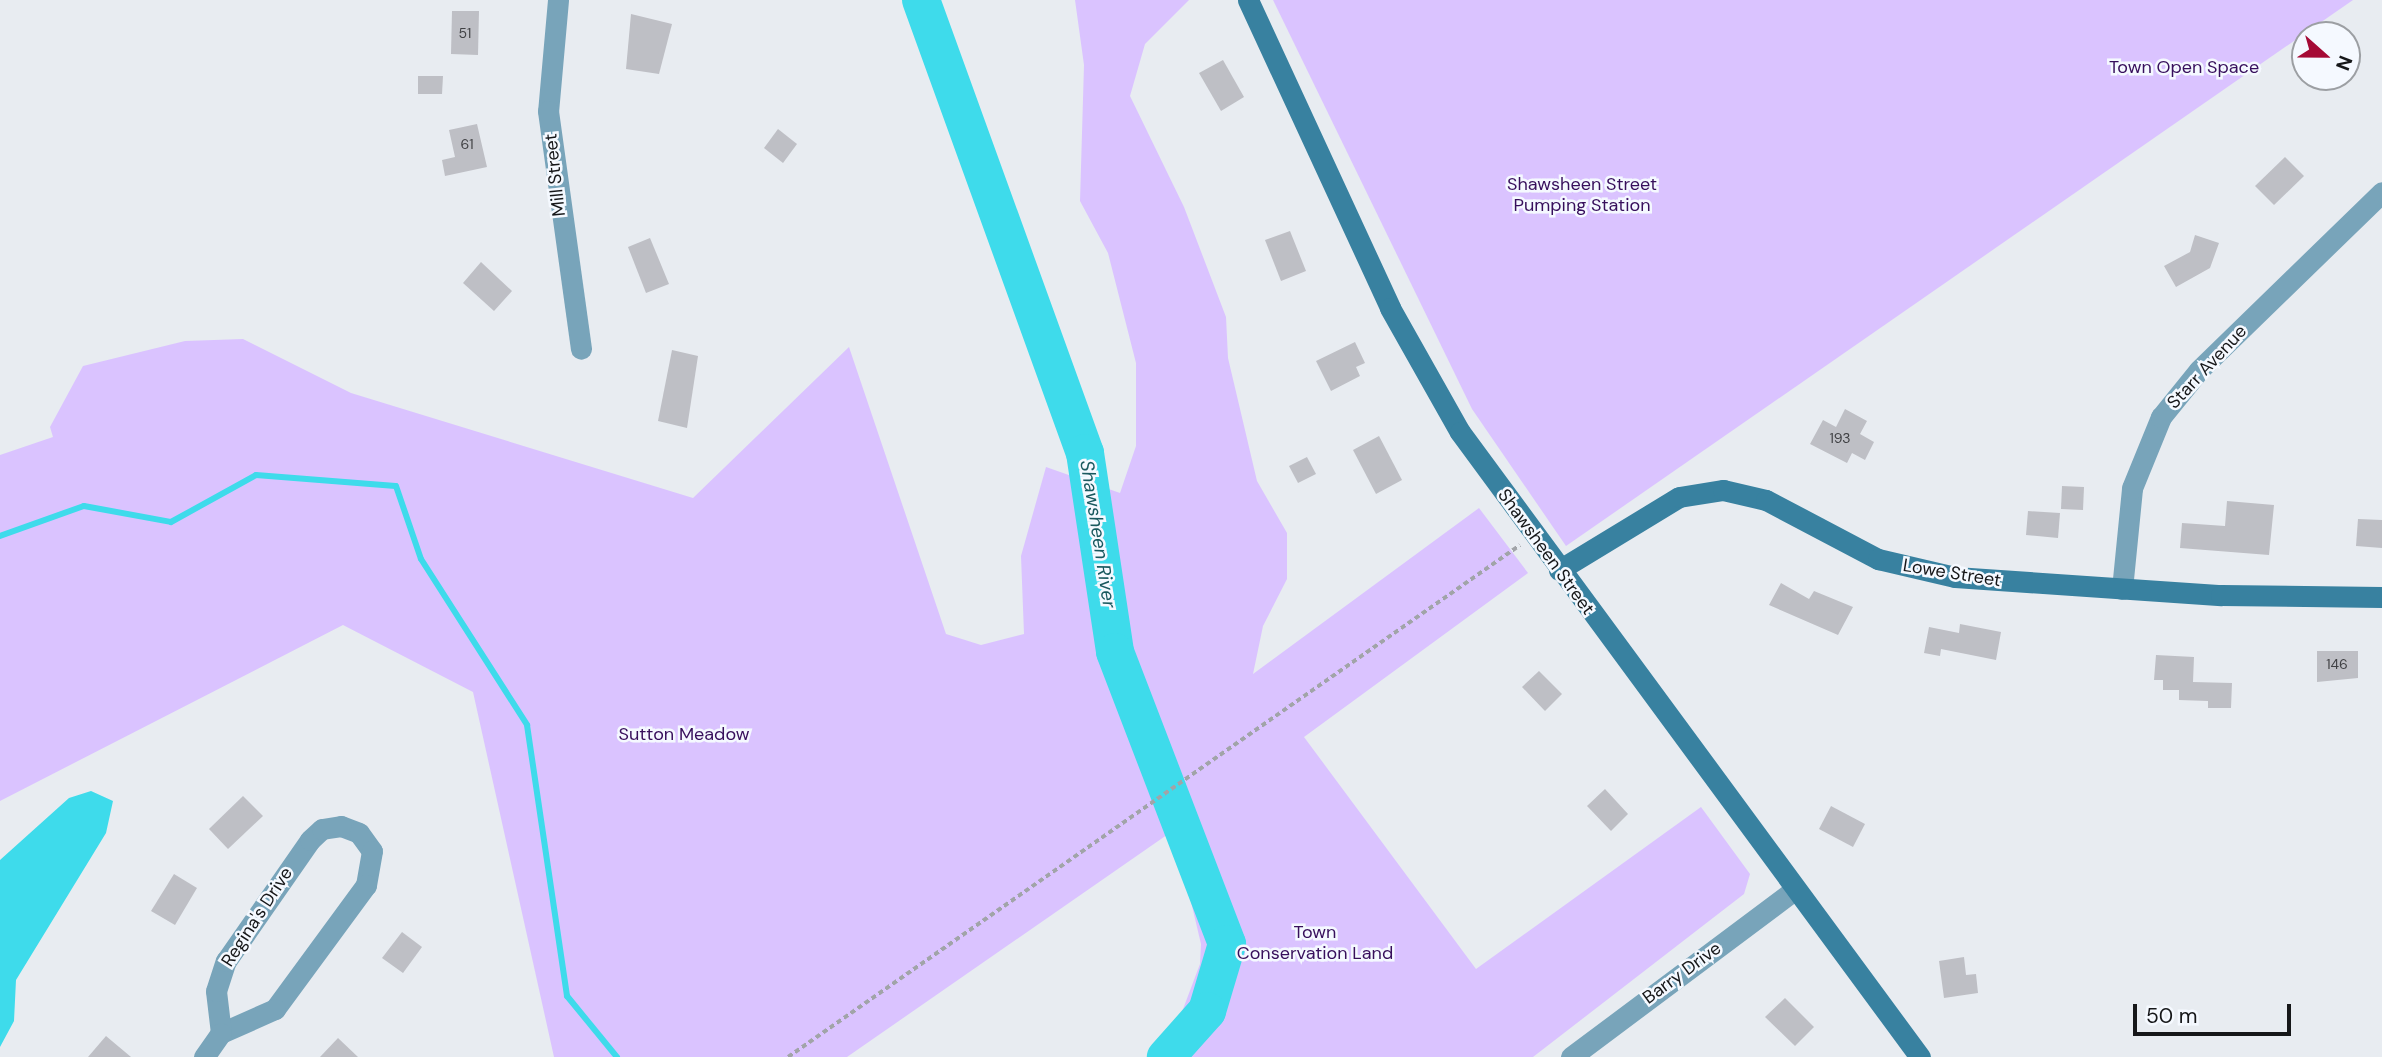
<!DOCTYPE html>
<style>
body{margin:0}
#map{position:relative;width:2382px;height:1057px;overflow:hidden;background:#e8ecf1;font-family:"DM Sans",sans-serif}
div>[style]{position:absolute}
.green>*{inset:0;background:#dac3ff}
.water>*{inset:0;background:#3edbeb}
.stream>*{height:6px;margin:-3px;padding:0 3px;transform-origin:3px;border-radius:3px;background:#3edbeb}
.river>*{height:38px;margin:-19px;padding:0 19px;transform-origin:19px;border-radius:19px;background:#3edbeb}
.building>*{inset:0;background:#bebfc5}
.path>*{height:3.5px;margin-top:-1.75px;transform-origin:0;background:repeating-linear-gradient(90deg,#a1a4a8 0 5px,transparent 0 8.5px)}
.street>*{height:21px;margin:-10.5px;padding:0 10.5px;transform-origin:10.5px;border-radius:10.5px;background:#78a4ba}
.secondary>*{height:21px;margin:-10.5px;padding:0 10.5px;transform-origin:10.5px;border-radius:10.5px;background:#3881a0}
span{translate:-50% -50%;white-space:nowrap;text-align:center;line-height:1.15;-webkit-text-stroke:5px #f5f9ff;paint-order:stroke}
.number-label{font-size:14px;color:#404144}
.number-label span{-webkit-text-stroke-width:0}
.park-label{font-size:18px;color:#370f5c}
.street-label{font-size:18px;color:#161719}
.water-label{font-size:19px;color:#19595f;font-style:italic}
.north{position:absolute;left:2291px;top:21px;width:70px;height:70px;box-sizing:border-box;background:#f5f9ff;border:2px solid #9c9fa3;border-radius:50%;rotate:111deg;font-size:19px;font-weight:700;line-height:28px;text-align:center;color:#161719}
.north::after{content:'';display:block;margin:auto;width:24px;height:32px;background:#a50a35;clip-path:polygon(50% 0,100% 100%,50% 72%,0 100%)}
.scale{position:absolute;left:2133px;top:1004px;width:158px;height:32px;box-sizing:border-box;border:4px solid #161719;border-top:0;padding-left:9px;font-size:21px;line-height:24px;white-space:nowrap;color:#161719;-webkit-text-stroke:5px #f5f9ff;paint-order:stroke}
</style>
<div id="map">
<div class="green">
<div style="clip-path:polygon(1075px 0,1189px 0,1145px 44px,1130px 96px,1184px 207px,1226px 317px,1228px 358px,1257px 481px,1287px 533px,1287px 579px,1263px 626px,1253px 674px,1479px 508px,1528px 573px,1304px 737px,1476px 969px,1701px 807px,1750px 874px,1744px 894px,1533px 1057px,1165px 1057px,1200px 964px,1201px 944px,1174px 830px,847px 1057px,554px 1057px,473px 692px,343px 625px,0 801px,0 455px,53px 437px,50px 427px,83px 366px,185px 341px,243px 339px,351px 393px,693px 498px,849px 347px,946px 634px,981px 645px,1024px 634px,1021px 556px,1046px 467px,1120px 493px,1136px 446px,1136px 363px,1108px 253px,1080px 201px,1084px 65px)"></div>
<div style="clip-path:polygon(1273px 0,2353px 0,1566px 546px,1472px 409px)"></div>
</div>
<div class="water">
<div style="clip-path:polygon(91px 791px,113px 801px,106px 833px,16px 980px,14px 1021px,0 1047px,0 860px,69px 798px)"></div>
</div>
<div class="stream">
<div style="left:0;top:536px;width:89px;rotate:-19.7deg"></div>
<div style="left:84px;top:506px;width:88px;rotate:10.4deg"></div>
<div style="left:171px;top:522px;width:97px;rotate:-28.9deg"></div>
<div style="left:256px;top:475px;width:140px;rotate:4.5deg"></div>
<div style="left:396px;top:486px;width:77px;rotate:71.1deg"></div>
<div style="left:421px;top:559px;width:197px;rotate:57.4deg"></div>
<div style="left:527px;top:725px;width:274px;rotate:81.6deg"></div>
<div style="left:567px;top:996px;width:79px;rotate:50.7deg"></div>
</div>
<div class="river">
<div style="left:921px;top:0;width:482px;rotate:70.1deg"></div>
<div style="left:1085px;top:453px;width:201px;rotate:81.4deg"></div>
<div style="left:1115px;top:652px;width:313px;rotate:69deg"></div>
<div style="left:1227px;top:944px;width:70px;rotate:106.6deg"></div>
<div style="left:1207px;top:1011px;width:62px;rotate:131.7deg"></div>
</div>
<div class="building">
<div style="clip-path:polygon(452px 11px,479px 11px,478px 55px,451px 54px)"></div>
<div style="clip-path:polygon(631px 14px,672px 24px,659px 74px,626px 69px)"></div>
<div style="clip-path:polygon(1223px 60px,1244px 97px,1221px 111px,1199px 73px)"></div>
<div style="clip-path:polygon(418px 76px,443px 76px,442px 94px,418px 94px)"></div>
<div style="clip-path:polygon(477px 124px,487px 167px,445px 176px,442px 160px,455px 157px,449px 130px)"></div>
<div style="clip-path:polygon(778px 129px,797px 144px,783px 163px,764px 148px)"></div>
<div style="clip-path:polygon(2285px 157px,2304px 176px,2274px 205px,2255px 186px)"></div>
<div style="clip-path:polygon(1290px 231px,1306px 271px,1281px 281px,1265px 240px)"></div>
<div style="clip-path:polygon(2195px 235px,2219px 243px,2210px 268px,2176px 287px,2164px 266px,2190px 252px)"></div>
<div style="clip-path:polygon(650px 238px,669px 284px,646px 293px,628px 247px)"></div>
<div style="clip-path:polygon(481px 262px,512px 291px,494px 311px,463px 283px)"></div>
<div style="clip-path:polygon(1355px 342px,1365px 363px,1356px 367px,1360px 376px,1331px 391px,1316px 361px)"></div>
<div style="clip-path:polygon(672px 350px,698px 356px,687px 428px,658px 421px)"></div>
<div style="clip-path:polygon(1845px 409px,1867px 421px,1860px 434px,1874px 442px,1865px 460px,1852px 453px,1847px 463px,1810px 444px,1823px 420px,1836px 427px)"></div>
<div style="clip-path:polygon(1379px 436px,1402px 480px,1376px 494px,1353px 450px)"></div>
<div style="clip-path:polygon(1307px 457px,1316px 474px,1298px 483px,1289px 466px)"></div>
<div style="clip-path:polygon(2062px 486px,2084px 487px,2083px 510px,2061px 509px)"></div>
<div style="clip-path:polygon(2227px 501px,2274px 505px,2269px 555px,2180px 548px,2182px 523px,2225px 526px)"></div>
<div style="clip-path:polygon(2028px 511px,2060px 513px,2058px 538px,2026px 535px)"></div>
<div style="clip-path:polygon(2358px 519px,2382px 520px,2382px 548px,2356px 546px)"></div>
<div style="clip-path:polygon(1781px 583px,1809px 599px,1814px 591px,1853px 607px,1838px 635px,1769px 605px)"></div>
<div style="clip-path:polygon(1960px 624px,2001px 632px,1996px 660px,1941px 649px,1940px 656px,1924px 653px,1929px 627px,1959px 633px)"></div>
<div style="clip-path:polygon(2317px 651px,2358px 651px,2358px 678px,2317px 682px)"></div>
<div style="clip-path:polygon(2156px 655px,2194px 657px,2193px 682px,2232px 683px,2231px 708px,2208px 708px,2208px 701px,2179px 700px,2179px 690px,2163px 690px,2163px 680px,2154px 680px)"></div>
<div style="clip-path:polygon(1539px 671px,1562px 694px,1545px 711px,1522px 687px)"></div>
<div style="clip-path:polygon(1605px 789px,1628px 814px,1611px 831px,1587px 806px)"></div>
<div style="clip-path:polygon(243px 796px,263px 816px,228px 849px,209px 829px)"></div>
<div style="clip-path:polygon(1831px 806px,1865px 824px,1853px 847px,1819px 829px)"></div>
<div style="clip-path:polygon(174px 874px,197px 888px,175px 925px,151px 911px)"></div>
<div style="clip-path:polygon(402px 932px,422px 947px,403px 973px,382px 958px)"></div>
<div style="clip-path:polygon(1964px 957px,1966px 975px,1976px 974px,1978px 993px,1944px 998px,1939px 961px)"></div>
<div style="clip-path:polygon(1785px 998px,1814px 1027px,1795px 1046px,1765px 1017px)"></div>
<div style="clip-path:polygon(106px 1036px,131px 1057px,88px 1057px)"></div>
<div style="clip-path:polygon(338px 1038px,358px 1057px,320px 1057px)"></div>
</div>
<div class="path">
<div style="left:788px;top:1057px;width:893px;rotate:-34.97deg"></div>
</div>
<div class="street">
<div style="left:558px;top:0;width:111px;rotate:95.1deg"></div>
<div style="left:548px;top:111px;width:240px;rotate:82.1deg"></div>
<div style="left:2122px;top:589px;width:101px;rotate:-84.3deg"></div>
<div style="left:2132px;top:488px;width:77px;rotate:-67.8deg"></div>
<div style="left:2161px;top:417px;width:60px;rotate:-51deg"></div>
<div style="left:2199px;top:370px;width:255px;rotate:-44.2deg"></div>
<div style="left:341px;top:826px;width:19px;rotate:21deg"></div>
<div style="left:359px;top:833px;width:22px;rotate:54deg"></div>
<div style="left:372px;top:851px;width:35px;rotate:100deg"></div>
<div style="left:366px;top:885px;width:154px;rotate:126.3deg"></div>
<div style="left:275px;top:1009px;width:59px;rotate:156deg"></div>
<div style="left:221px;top:1033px;width:42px;rotate:-96.8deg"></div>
<div style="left:216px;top:991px;width:32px;rotate:-72deg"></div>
<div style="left:226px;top:961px;width:147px;rotate:-55.2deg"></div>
<div style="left:310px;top:840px;width:16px;rotate:-43deg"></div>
<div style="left:322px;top:829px;width:19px;rotate:-9deg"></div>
<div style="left:204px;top:1057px;width:29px;rotate:-55deg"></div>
<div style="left:1571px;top:1057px;width:279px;rotate:-36.8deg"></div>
</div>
<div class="secondary">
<div style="left:1248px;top:0;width:339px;rotate:65.2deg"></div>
<div style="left:1390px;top:308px;width:142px;rotate:60.6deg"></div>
<div style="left:1460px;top:432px;width:776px;rotate:53.65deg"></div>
<div style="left:1559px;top:570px;width:140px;rotate:-31.3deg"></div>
<div style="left:1679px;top:497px;width:45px;rotate:-9deg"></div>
<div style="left:1723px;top:490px;width:44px;rotate:13.1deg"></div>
<div style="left:1766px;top:500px;width:127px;rotate:27.8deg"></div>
<div style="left:1878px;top:559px;width:79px;rotate:13.2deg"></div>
<div style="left:1955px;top:577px;width:267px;rotate:3.9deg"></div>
<div style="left:2221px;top:595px;width:161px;rotate:0.7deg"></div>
</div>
<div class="number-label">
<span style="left:465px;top:33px">51</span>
<span style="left:467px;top:144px">61</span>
<span style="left:1840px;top:438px">193</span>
<span style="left:2337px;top:664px">146</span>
</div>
<div class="park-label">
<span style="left:2184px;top:67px">Town Open Space</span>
<span style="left:1582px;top:195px">Shawsheen Street<br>Pumping Station</span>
<span style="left:684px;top:734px">Sutton Meadow</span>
<span style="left:1315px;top:943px">Town<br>Conservation Land</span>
</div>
<div class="street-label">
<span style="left:555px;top:175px;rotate:-96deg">Mill Street</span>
<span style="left:2207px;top:367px;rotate:-47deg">Starr Avenue</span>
<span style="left:1546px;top:552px;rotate:54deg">Shawsheen Street</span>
<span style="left:1952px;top:573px;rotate:9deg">Lowe Street</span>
<span style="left:257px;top:917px;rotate:-57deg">Regina's Drive</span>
<span style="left:1682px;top:973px;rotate:-36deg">Barry Drive</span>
</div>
<div class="water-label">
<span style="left:1098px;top:534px;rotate:81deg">Shawsheen River</span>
</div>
<div class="north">N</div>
<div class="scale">50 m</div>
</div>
